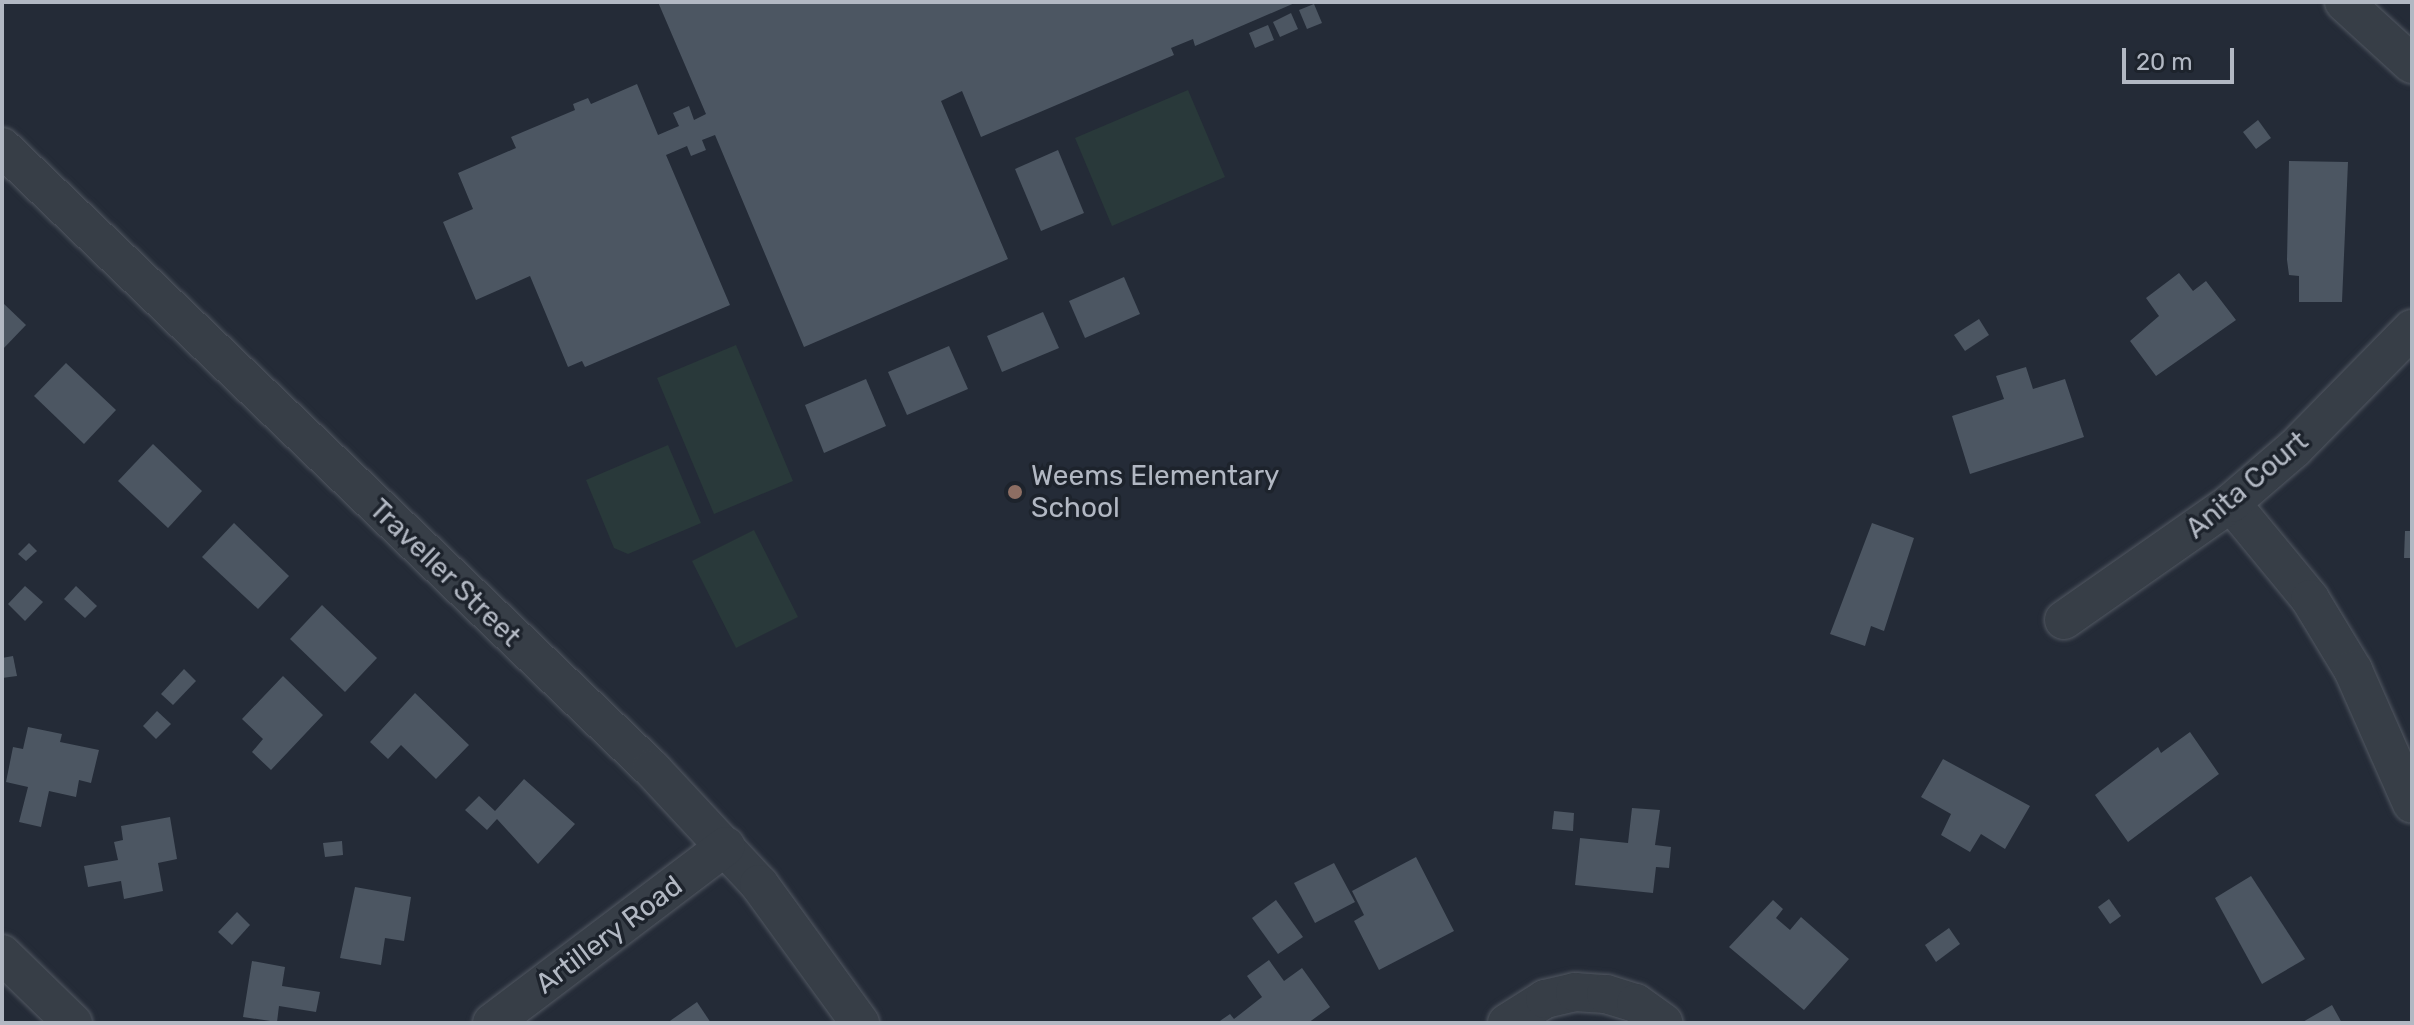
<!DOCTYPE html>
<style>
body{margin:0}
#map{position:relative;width:2414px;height:1025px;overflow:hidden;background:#242b37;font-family:Rubik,sans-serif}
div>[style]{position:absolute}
.green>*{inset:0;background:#29393a}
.building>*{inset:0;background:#4c5662}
.roads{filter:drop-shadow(0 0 2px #525862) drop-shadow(0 0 2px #525862)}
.street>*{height:38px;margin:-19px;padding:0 19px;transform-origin:19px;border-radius:19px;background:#373e47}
.dots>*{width:22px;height:22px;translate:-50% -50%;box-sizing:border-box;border:4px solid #1d232c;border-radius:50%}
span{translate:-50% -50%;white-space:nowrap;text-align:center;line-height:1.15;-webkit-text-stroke:7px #1d232c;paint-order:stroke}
.poi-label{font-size:28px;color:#b2b8c3}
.left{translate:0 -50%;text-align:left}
.street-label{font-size:28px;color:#b2b8c3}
.frame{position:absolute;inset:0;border:4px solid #b2b8c3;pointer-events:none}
.scale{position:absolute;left:2122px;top:48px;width:112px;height:36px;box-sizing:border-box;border:4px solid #b2b8c3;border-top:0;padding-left:10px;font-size:24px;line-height:28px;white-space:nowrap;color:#b2b8c3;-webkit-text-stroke:6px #1d232c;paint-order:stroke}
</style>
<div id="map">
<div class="green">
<div style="clip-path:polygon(1188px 90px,1225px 177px,1112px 226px,1075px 138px)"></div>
<div style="clip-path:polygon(736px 345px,793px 481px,714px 514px,657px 378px)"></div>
<div style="clip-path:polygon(668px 445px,701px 523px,628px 554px,614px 548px,586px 480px)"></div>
<div style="clip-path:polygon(754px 530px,798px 617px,736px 648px,692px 561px)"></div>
</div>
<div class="building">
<div style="clip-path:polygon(658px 2px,1297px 2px,1195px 46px,1193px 39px,1171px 48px,1174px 55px,981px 137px,962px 91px,941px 101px,1008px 259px,804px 347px,715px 135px,702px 140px,706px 150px,691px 156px,687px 146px,666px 155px,730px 305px,585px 367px,582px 361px,568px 367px,530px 276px,476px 300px,443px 222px,473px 209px,458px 173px,516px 148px,511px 137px,575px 110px,573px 104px,588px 98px,591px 104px,637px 84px,658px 135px,679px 126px,673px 113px,689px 106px,694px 120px,706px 114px)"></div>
<div style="clip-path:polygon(1314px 4px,1322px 23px,1307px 29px,1299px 10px)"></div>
<div style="clip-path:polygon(1291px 13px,1298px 29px,1280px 37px,1273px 22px)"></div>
<div style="clip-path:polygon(1268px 25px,1274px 40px,1255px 48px,1249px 33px)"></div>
<div style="clip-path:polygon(2258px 120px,2271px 138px,2256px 149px,2243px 132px)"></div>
<div style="clip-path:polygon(1058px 150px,1084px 213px,1041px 231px,1015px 169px)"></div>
<div style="clip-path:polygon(2289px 161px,2348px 162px,2342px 302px,2299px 302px,2299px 276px,2289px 275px,2287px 260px)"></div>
<div style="clip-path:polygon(2179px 273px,2193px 291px,2206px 281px,2236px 320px,2156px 376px,2130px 341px,2159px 316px,2146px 298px)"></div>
<div style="clip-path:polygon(1124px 277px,1140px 314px,1085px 338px,1069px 301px)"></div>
<div style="clip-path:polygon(2px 302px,26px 325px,2px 350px)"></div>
<div style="clip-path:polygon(1043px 312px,1059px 348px,1002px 372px,987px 336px)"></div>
<div style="clip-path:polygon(1979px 319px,1989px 335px,1965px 351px,1954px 335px)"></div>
<div style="clip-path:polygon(949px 346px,968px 389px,907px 415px,888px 372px)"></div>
<div style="clip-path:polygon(66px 363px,116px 410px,84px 444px,34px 396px)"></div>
<div style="clip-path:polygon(2026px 367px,2033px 389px,2065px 379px,2084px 437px,1970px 474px,1952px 416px,2004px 399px,1996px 376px)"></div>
<div style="clip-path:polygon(866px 379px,886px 426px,824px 453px,805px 405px)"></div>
<div style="clip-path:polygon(153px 444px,202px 491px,168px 528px,118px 481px)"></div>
<div style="clip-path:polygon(234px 523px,289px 576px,258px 609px,202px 557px)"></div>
<div style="clip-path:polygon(1872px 523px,1914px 538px,1884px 631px,1871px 626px,1865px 646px,1830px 634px)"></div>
<div style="clip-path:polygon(2405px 531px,2412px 531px,2412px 558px,2404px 558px)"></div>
<div style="clip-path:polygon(29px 543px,37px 551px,26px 561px,18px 554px)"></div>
<div style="clip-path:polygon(25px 586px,43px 602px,25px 621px,8px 604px)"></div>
<div style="clip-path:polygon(76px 586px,97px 606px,85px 618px,64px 599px)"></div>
<div style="clip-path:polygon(322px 605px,377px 658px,345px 692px,290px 639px)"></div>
<div style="clip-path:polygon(13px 656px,17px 676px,2px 678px,2px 658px)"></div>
<div style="clip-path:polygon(184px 669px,196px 681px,173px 705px,161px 694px)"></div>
<div style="clip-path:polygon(283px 676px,323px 715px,271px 770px,252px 752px,263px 739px,242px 719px)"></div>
<div style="clip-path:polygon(415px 693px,469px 745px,436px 779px,401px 745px,388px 759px,370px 742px)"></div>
<div style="clip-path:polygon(157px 711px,171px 724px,156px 739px,143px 726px)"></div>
<div style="clip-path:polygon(28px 727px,62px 734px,60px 742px,99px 750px,91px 783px,79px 780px,76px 797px,49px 791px,41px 827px,19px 822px,28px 787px,6px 782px,13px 747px,23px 749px)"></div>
<div style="clip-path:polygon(2190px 732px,2219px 774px,2128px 842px,2095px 795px,2158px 747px,2161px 753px)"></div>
<div style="clip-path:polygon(1943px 759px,2030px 806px,2005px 849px,1981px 834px,1970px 852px,1941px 835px,1951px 814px,1921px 797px)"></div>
<div style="clip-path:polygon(524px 779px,575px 824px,538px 864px,497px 819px,487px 830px,465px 810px,479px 796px,495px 811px)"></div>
<div style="clip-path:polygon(1632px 808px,1660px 810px,1655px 845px,1671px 847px,1669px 868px,1656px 867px,1653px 893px,1575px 885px,1580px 838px,1628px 843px)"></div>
<div style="clip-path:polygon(1554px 811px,1574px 813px,1573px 831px,1552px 829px)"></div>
<div style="clip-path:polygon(170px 817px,177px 859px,158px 863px,163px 891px,124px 899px,121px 881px,88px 887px,84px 866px,118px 860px,114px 842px,123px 840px,121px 826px)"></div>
<div style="clip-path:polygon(342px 841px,343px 855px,325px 857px,323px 843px)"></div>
<div style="clip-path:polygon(1416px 857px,1454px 931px,1379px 970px,1354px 921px,1364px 915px,1352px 891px)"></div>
<div style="clip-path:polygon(1334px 863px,1355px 902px,1315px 923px,1294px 883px)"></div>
<div style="clip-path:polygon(2251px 876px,2305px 959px,2262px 984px,2215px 898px)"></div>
<div style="clip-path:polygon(355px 887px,411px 897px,404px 941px,385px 938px,381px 965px,340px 958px)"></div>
<div style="clip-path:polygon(2109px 899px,2121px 916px,2110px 924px,2098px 907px)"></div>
<div style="clip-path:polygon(1276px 900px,1303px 937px,1278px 954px,1252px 918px)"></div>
<div style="clip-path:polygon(1773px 900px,1783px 909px,1776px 918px,1790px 930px,1801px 917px,1849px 959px,1804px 1010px,1729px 947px)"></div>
<div style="clip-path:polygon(237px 912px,250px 925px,232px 945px,218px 932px)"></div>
<div style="clip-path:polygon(1949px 928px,1960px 944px,1936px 962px,1925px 945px)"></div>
<div style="clip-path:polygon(1269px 960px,1284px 981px,1302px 968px,1330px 1007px,1308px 1023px,1217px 1023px,1230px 1014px,1234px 1019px,1262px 997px,1247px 976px)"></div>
<div style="clip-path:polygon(252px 961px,285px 967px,282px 986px,320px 992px,316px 1012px,279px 1006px,277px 1022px,243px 1017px)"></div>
<div style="clip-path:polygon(697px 1002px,711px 1023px,667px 1023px)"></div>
<div style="clip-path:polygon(2332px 1005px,2342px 1023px,2301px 1023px)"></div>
</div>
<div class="roads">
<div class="street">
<div style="left:2344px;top:2px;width:92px;rotate:42.4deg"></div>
<div style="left:2px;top:147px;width:900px;rotate:43.74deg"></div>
<div style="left:652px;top:769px;width:157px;rotate:47.1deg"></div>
<div style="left:759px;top:884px;width:172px;rotate:54deg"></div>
<div style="left:2231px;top:503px;width:124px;rotate:50.5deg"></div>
<div style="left:2310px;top:599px;width:83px;rotate:58.8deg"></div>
<div style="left:2353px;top:670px;width:146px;rotate:66.2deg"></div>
<div style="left:2064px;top:620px;width:204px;rotate:-35deg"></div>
<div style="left:2231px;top:503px;width:84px;rotate:-40.7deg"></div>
<div style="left:2295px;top:448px;width:167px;rotate:-45.5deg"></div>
<div style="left:2px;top:954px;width:99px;rotate:44.2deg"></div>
<div style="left:492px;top:1023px;width:293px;rotate:-37.1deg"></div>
<div style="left:1507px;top:1023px;width:45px;rotate:-32.3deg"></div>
<div style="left:1545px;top:999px;width:31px;rotate:-13deg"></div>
<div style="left:1575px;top:992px;width:31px;rotate:4deg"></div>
<div style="left:1606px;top:994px;width:31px;rotate:17deg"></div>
<div style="left:1636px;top:1003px;width:34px;rotate:36deg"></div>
</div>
</div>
<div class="dots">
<div style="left:1015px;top:492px;background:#8d6e63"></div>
</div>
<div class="poi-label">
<span class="left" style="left:1031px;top:492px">Weems Elementary<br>School</span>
</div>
<div class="street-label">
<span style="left:2247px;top:485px;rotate:-40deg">Anita Court</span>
<span style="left:445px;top:573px;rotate:44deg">Traveller Street</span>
<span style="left:609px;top:935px;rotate:-37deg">Artillery Road</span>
</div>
<div class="frame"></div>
<div class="scale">20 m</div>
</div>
